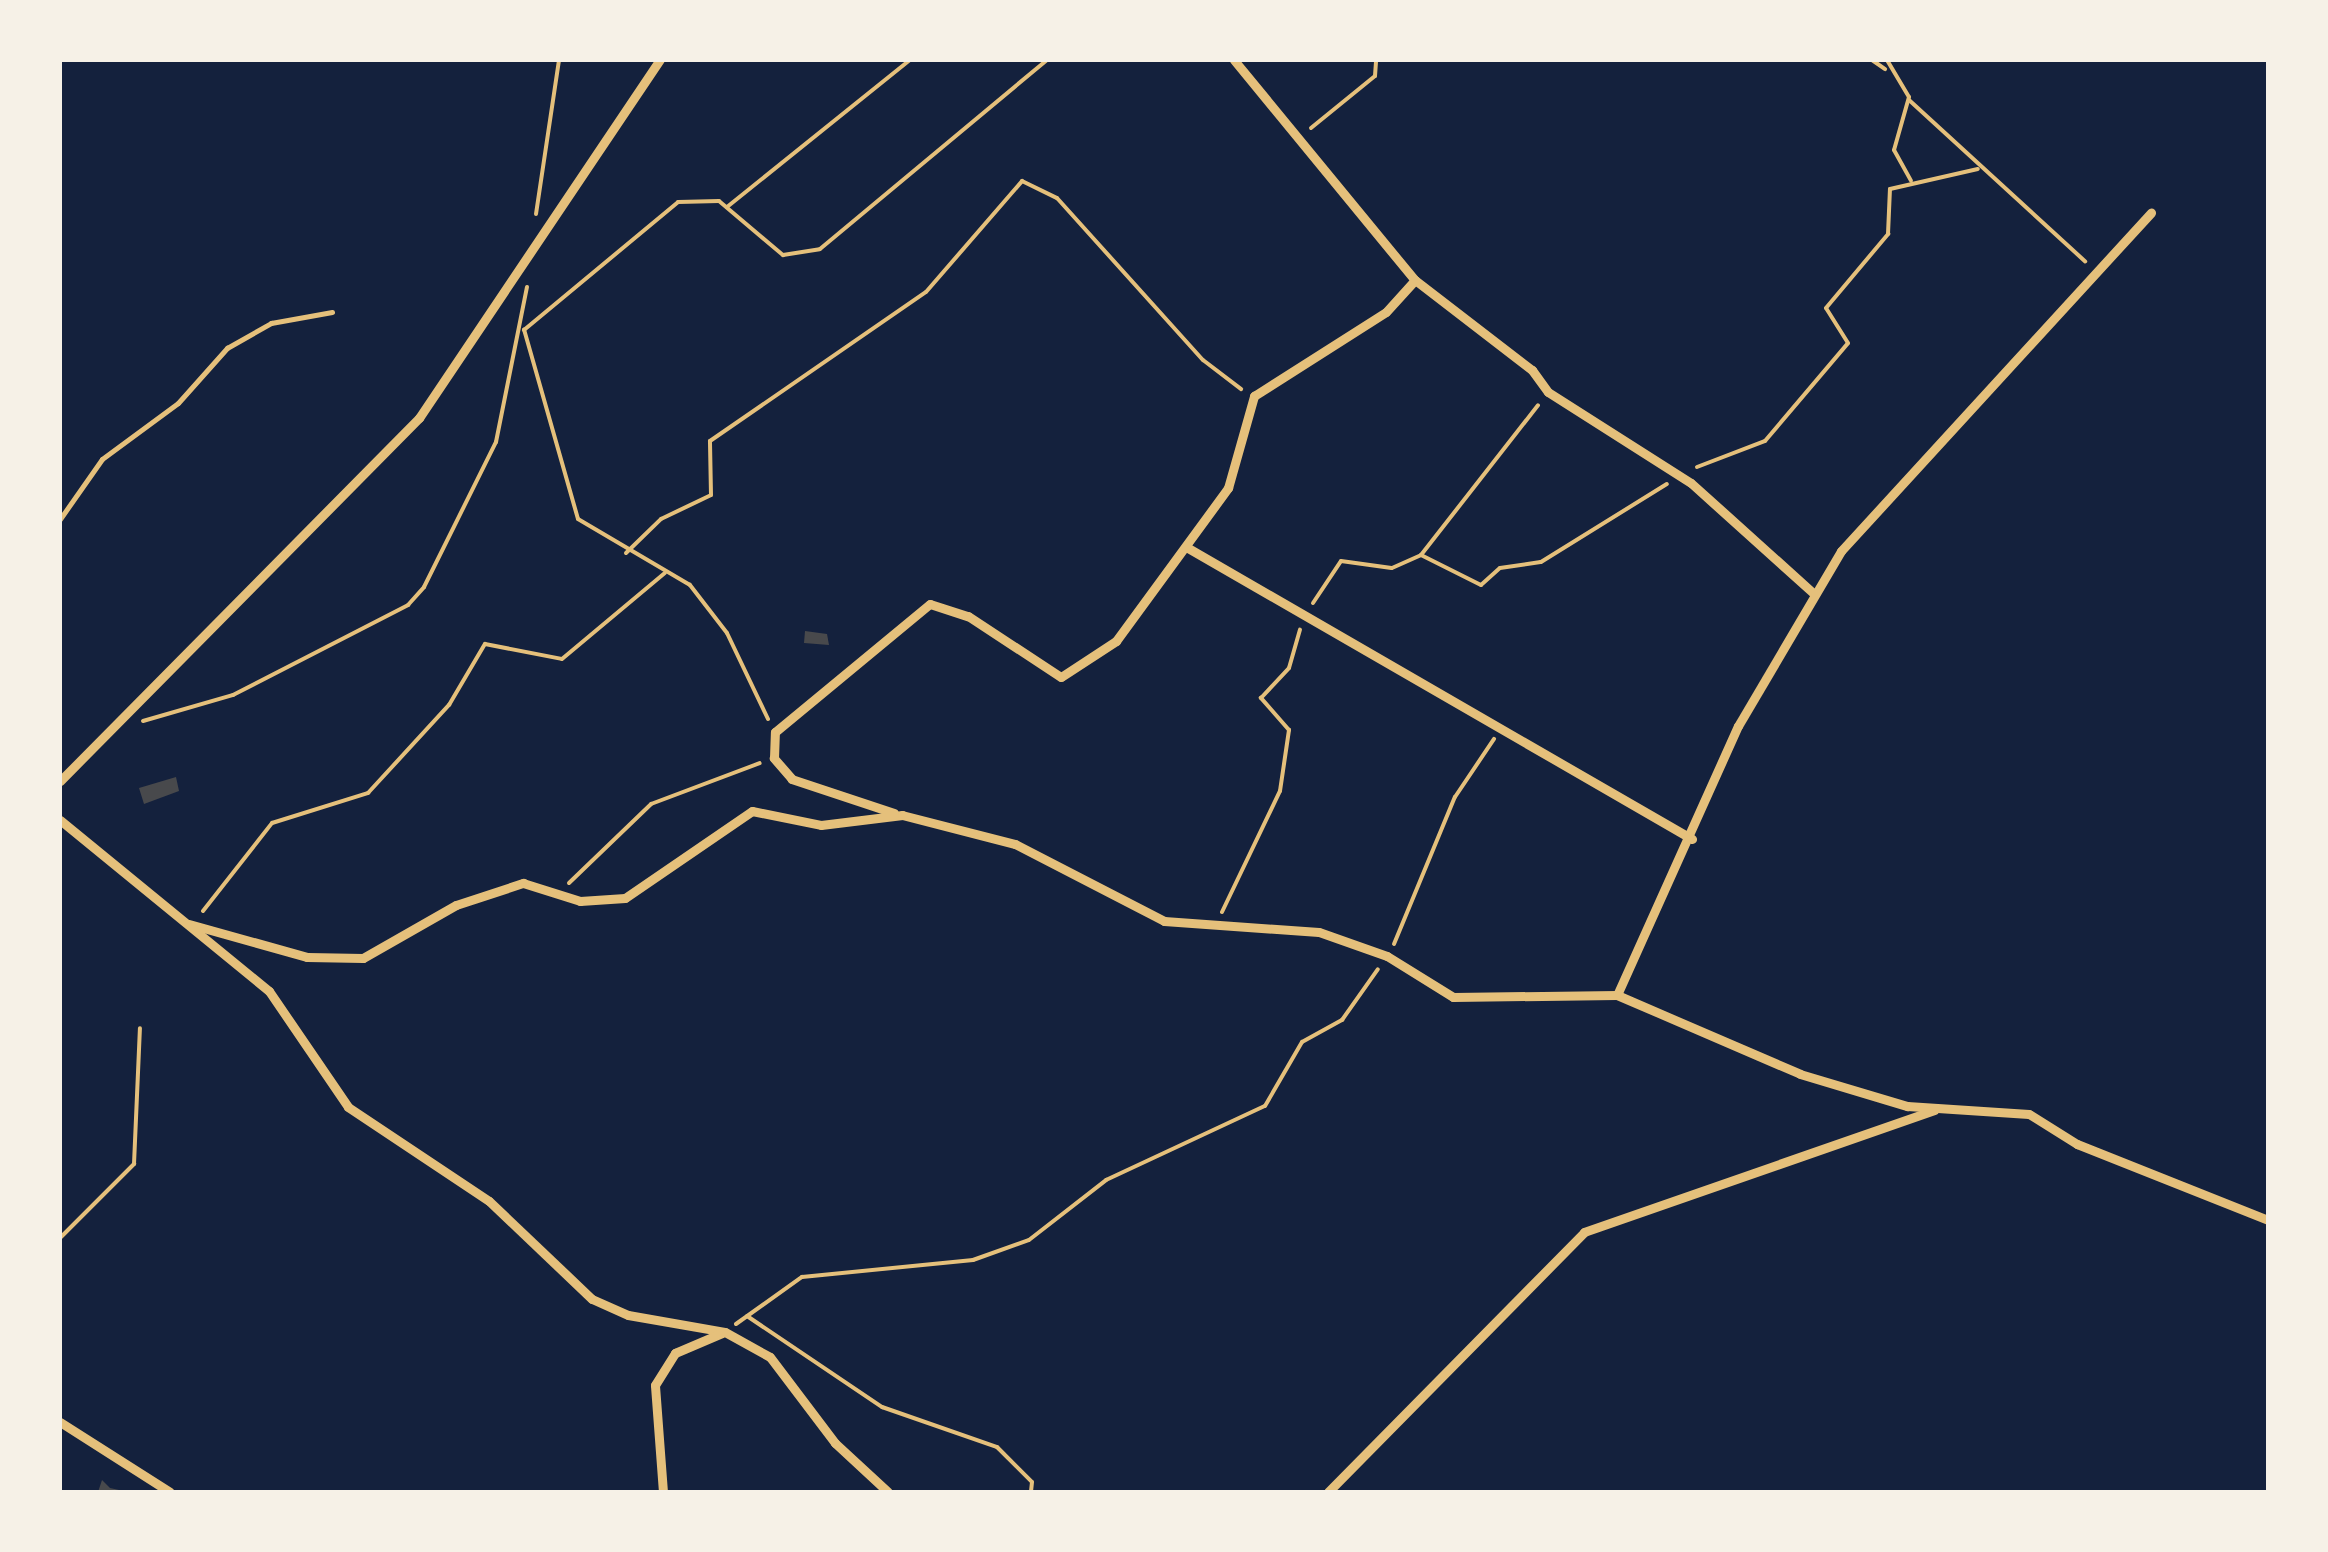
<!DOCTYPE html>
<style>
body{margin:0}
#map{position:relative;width:2328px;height:1552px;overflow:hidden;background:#14213d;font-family:Figtree,sans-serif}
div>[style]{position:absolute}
.building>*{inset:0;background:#48494c}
.path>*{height:4px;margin:-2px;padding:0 2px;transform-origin:2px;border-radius:2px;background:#e5c07b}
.service>*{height:5px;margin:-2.5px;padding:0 2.5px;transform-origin:2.5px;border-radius:2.5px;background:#e5c07b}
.minor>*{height:9px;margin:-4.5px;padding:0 4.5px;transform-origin:4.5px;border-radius:4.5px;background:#e5c07b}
span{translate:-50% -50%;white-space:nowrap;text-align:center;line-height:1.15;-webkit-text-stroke:8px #f6f1e7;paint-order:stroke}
.frame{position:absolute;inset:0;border:62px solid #f6f1e7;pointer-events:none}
</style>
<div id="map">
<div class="building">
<div style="clip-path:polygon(805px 631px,827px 634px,829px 645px,804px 643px)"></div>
<div style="clip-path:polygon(176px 777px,179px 791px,144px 804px,139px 788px)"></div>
<div style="clip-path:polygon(102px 1480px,110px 1488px,128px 1492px,98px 1492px)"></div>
</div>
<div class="path">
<div style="left:1872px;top:60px;width:16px;rotate:35deg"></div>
<div style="left:1887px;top:60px;width:43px;rotate:59.3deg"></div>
<div style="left:1909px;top:97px;width:55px;rotate:105.8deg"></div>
<div style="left:1894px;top:150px;width:35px;rotate:61deg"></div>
<div style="left:1909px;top:100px;width:239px;rotate:42.5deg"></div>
<div style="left:1311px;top:128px;width:82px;rotate:-39.1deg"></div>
<div style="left:1375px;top:76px;width:16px;rotate:-86deg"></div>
<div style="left:727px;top:207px;width:235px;rotate:-38.8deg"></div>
<div style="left:536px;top:214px;width:156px;rotate:-81.5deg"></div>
<div style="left:1697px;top:467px;width:73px;rotate:-20.9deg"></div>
<div style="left:1765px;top:441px;width:128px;rotate:-49.7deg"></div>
<div style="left:1848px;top:343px;width:41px;rotate:-122.2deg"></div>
<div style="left:1826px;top:308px;width:97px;rotate:-50deg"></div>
<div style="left:1888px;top:234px;width:45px;rotate:-87.5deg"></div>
<div style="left:1890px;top:189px;width:90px;rotate:-12.8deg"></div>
<div style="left:626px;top:553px;width:49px;rotate:-44.2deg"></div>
<div style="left:661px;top:519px;width:55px;rotate:-25.6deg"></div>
<div style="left:711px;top:495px;width:54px;rotate:-91.1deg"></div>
<div style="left:710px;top:441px;width:262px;rotate:-34.6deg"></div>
<div style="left:926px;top:292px;width:147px;rotate:-49.1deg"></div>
<div style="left:1022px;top:181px;width:39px;rotate:26deg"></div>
<div style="left:1057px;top:198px;width:218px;rotate:48deg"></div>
<div style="left:1203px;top:360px;width:48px;rotate:37.3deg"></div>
<div style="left:1421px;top:555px;width:67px;rotate:26.6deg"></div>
<div style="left:1481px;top:585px;width:25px;rotate:-42deg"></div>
<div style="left:1500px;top:568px;width:41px;rotate:-8.3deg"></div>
<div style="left:1541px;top:562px;width:148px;rotate:-31.8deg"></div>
<div style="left:1313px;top:603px;width:50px;rotate:-56.3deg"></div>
<div style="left:1341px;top:561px;width:51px;rotate:7.8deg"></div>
<div style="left:1392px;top:568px;width:32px;rotate:-24deg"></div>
<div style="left:1421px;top:555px;width:190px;rotate:-52deg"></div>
<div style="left:768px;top:719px;width:95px;rotate:-115.5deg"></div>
<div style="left:727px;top:633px;width:61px;rotate:-127.6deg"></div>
<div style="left:690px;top:585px;width:130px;rotate:-149.5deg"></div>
<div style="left:578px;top:519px;width:197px;rotate:-105.9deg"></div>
<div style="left:524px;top:330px;width:200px;rotate:-39.7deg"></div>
<div style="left:678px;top:202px;width:41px;rotate:-1.4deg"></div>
<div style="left:719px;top:201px;width:84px;rotate:40.2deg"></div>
<div style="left:783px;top:255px;width:37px;rotate:-9deg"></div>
<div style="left:820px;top:249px;width:295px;rotate:-39.8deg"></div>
<div style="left:143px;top:721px;width:94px;rotate:-16.1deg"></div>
<div style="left:233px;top:695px;width:197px;rotate:-27.2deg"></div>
<div style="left:408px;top:605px;width:24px;rotate:-48deg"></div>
<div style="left:424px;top:587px;width:162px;rotate:-63.6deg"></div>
<div style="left:496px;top:442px;width:158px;rotate:-78.7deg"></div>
<div style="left:569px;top:883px;width:114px;rotate:-43.9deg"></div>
<div style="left:651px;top:804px;width:116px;rotate:-20.6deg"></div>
<div style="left:203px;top:911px;width:112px;rotate:-51.9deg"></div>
<div style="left:272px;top:823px;width:101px;rotate:-17.4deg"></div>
<div style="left:368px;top:793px;width:120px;rotate:-47.4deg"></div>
<div style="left:449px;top:705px;width:71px;rotate:-59.5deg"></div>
<div style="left:485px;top:644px;width:78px;rotate:11deg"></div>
<div style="left:562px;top:659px;width:134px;rotate:-39.9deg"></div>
<div style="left:1222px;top:912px;width:134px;rotate:-64.4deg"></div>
<div style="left:1280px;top:791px;width:62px;rotate:-81.6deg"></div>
<div style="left:1289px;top:730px;width:43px;rotate:-131.2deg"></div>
<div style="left:1261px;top:698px;width:41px;rotate:-47deg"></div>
<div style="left:1289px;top:668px;width:40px;rotate:-74deg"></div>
<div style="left:1394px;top:944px;width:159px;rotate:-67.5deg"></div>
<div style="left:1455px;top:797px;width:70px;rotate:-56.1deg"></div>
<div style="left:60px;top:1238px;width:105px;rotate:-45deg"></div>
<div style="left:134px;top:1164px;width:136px;rotate:-87.5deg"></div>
<div style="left:747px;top:1316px;width:163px;rotate:34deg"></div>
<div style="left:882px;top:1407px;width:122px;rotate:19.2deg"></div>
<div style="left:997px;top:1447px;width:49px;rotate:45deg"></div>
<div style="left:1032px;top:1482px;width:10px;rotate:96deg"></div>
<div style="left:736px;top:1324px;width:81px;rotate:-35.5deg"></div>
<div style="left:802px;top:1277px;width:172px;rotate:-5.7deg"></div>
<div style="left:973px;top:1260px;width:59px;rotate:-19.7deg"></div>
<div style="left:1029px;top:1240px;width:98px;rotate:-37.9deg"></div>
<div style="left:1106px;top:1180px;width:175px;rotate:-25deg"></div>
<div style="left:1265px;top:1106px;width:74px;rotate:-60deg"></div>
<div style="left:1302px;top:1042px;width:46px;rotate:-28.8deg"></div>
<div style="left:1342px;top:1020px;width:62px;rotate:-54.8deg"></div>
</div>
<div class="service">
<div style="left:60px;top:519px;width:73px;rotate:-55deg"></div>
<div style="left:102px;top:459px;width:94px;rotate:-36.4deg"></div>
<div style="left:178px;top:403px;width:74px;rotate:-48.3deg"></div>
<div style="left:227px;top:348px;width:51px;rotate:-29.6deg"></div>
<div style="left:271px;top:323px;width:62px;rotate:-10.2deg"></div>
</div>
<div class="minor">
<div style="left:1234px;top:60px;width:285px;rotate:50.6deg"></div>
<div style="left:1415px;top:280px;width:148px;rotate:37.6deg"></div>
<div style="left:1532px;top:370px;width:27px;rotate:54deg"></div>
<div style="left:1548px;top:392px;width:169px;rotate:32.5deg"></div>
<div style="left:1691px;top:483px;width:164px;rotate:42deg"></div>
<div style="left:1188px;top:548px;width:582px;rotate:30deg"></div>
<div style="left:60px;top:781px;width:511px;rotate:-45.32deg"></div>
<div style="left:419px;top:418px;width:432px;rotate:-56.1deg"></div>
<div style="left:894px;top:813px;width:108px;rotate:-161.6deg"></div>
<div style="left:792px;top:779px;width:28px;rotate:-131deg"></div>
<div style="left:774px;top:758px;width:26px;rotate:-88deg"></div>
<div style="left:775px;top:732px;width:201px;rotate:-39.6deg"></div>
<div style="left:930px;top:604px;width:40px;rotate:18deg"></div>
<div style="left:968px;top:616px;width:111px;rotate:33.3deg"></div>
<div style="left:1061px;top:677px;width:66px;rotate:-33.2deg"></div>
<div style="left:1116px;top:641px;width:190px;rotate:-53.8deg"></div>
<div style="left:1228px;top:488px;width:96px;rotate:-74.2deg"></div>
<div style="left:1254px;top:396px;width:156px;rotate:-32.5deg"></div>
<div style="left:1386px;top:312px;width:43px;rotate:-47.8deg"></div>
<div style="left:60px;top:820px;width:270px;rotate:39.3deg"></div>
<div style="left:269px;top:991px;width:140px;rotate:55.7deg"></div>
<div style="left:348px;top:1107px;width:169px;rotate:33.7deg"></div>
<div style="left:489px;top:1201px;width:142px;rotate:43.6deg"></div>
<div style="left:592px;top:1299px;width:39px;rotate:24deg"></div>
<div style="left:628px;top:1315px;width:98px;rotate:9.9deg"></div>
<div style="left:725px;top:1332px;width:51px;rotate:29.1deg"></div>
<div style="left:770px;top:1357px;width:108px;rotate:52.9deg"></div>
<div style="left:835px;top:1443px;width:72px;rotate:42.8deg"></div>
<div style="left:189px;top:924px;width:123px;rotate:15.6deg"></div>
<div style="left:307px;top:957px;width:56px;rotate:1deg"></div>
<div style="left:363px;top:958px;width:107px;rotate:-29.7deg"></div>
<div style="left:456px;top:905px;width:71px;rotate:-18.2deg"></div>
<div style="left:523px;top:883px;width:60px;rotate:17.5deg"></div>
<div style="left:580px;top:901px;width:45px;rotate:-3.8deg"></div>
<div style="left:625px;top:898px;width:154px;rotate:-34.4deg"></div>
<div style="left:752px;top:811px;width:70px;rotate:11.5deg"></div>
<div style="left:821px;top:825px;width:82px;rotate:-7deg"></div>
<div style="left:902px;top:815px;width:117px;rotate:14.4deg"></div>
<div style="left:1015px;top:844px;width:168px;rotate:27.3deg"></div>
<div style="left:1164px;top:921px;width:155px;rotate:4.1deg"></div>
<div style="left:1319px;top:932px;width:72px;rotate:19.4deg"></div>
<div style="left:1387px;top:956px;width:78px;rotate:31.8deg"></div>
<div style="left:1453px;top:997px;width:164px;rotate:-0.7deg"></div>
<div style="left:1617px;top:995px;width:199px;rotate:23.3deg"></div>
<div style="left:1800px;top:1074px;width:112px;rotate:16.7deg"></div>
<div style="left:1907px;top:1106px;width:122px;rotate:3.8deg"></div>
<div style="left:2029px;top:1114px;width:57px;rotate:32deg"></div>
<div style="left:2077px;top:1144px;width:206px;rotate:21.7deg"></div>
<div style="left:1617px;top:995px;width:295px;rotate:-65.8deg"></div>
<div style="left:1738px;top:726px;width:203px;rotate:-59.5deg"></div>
<div style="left:1841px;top:551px;width:459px;rotate:-47.5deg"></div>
<div style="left:60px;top:1422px;width:130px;rotate:32.5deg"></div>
<div style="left:663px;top:1492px;width:107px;rotate:-94.3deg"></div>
<div style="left:655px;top:1385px;width:38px;rotate:-58deg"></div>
<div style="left:675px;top:1353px;width:51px;rotate:-23.1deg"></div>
<div style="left:1328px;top:1492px;width:365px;rotate:-45.4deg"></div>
<div style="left:1584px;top:1232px;width:371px;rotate:-19.2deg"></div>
</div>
<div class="frame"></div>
</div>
